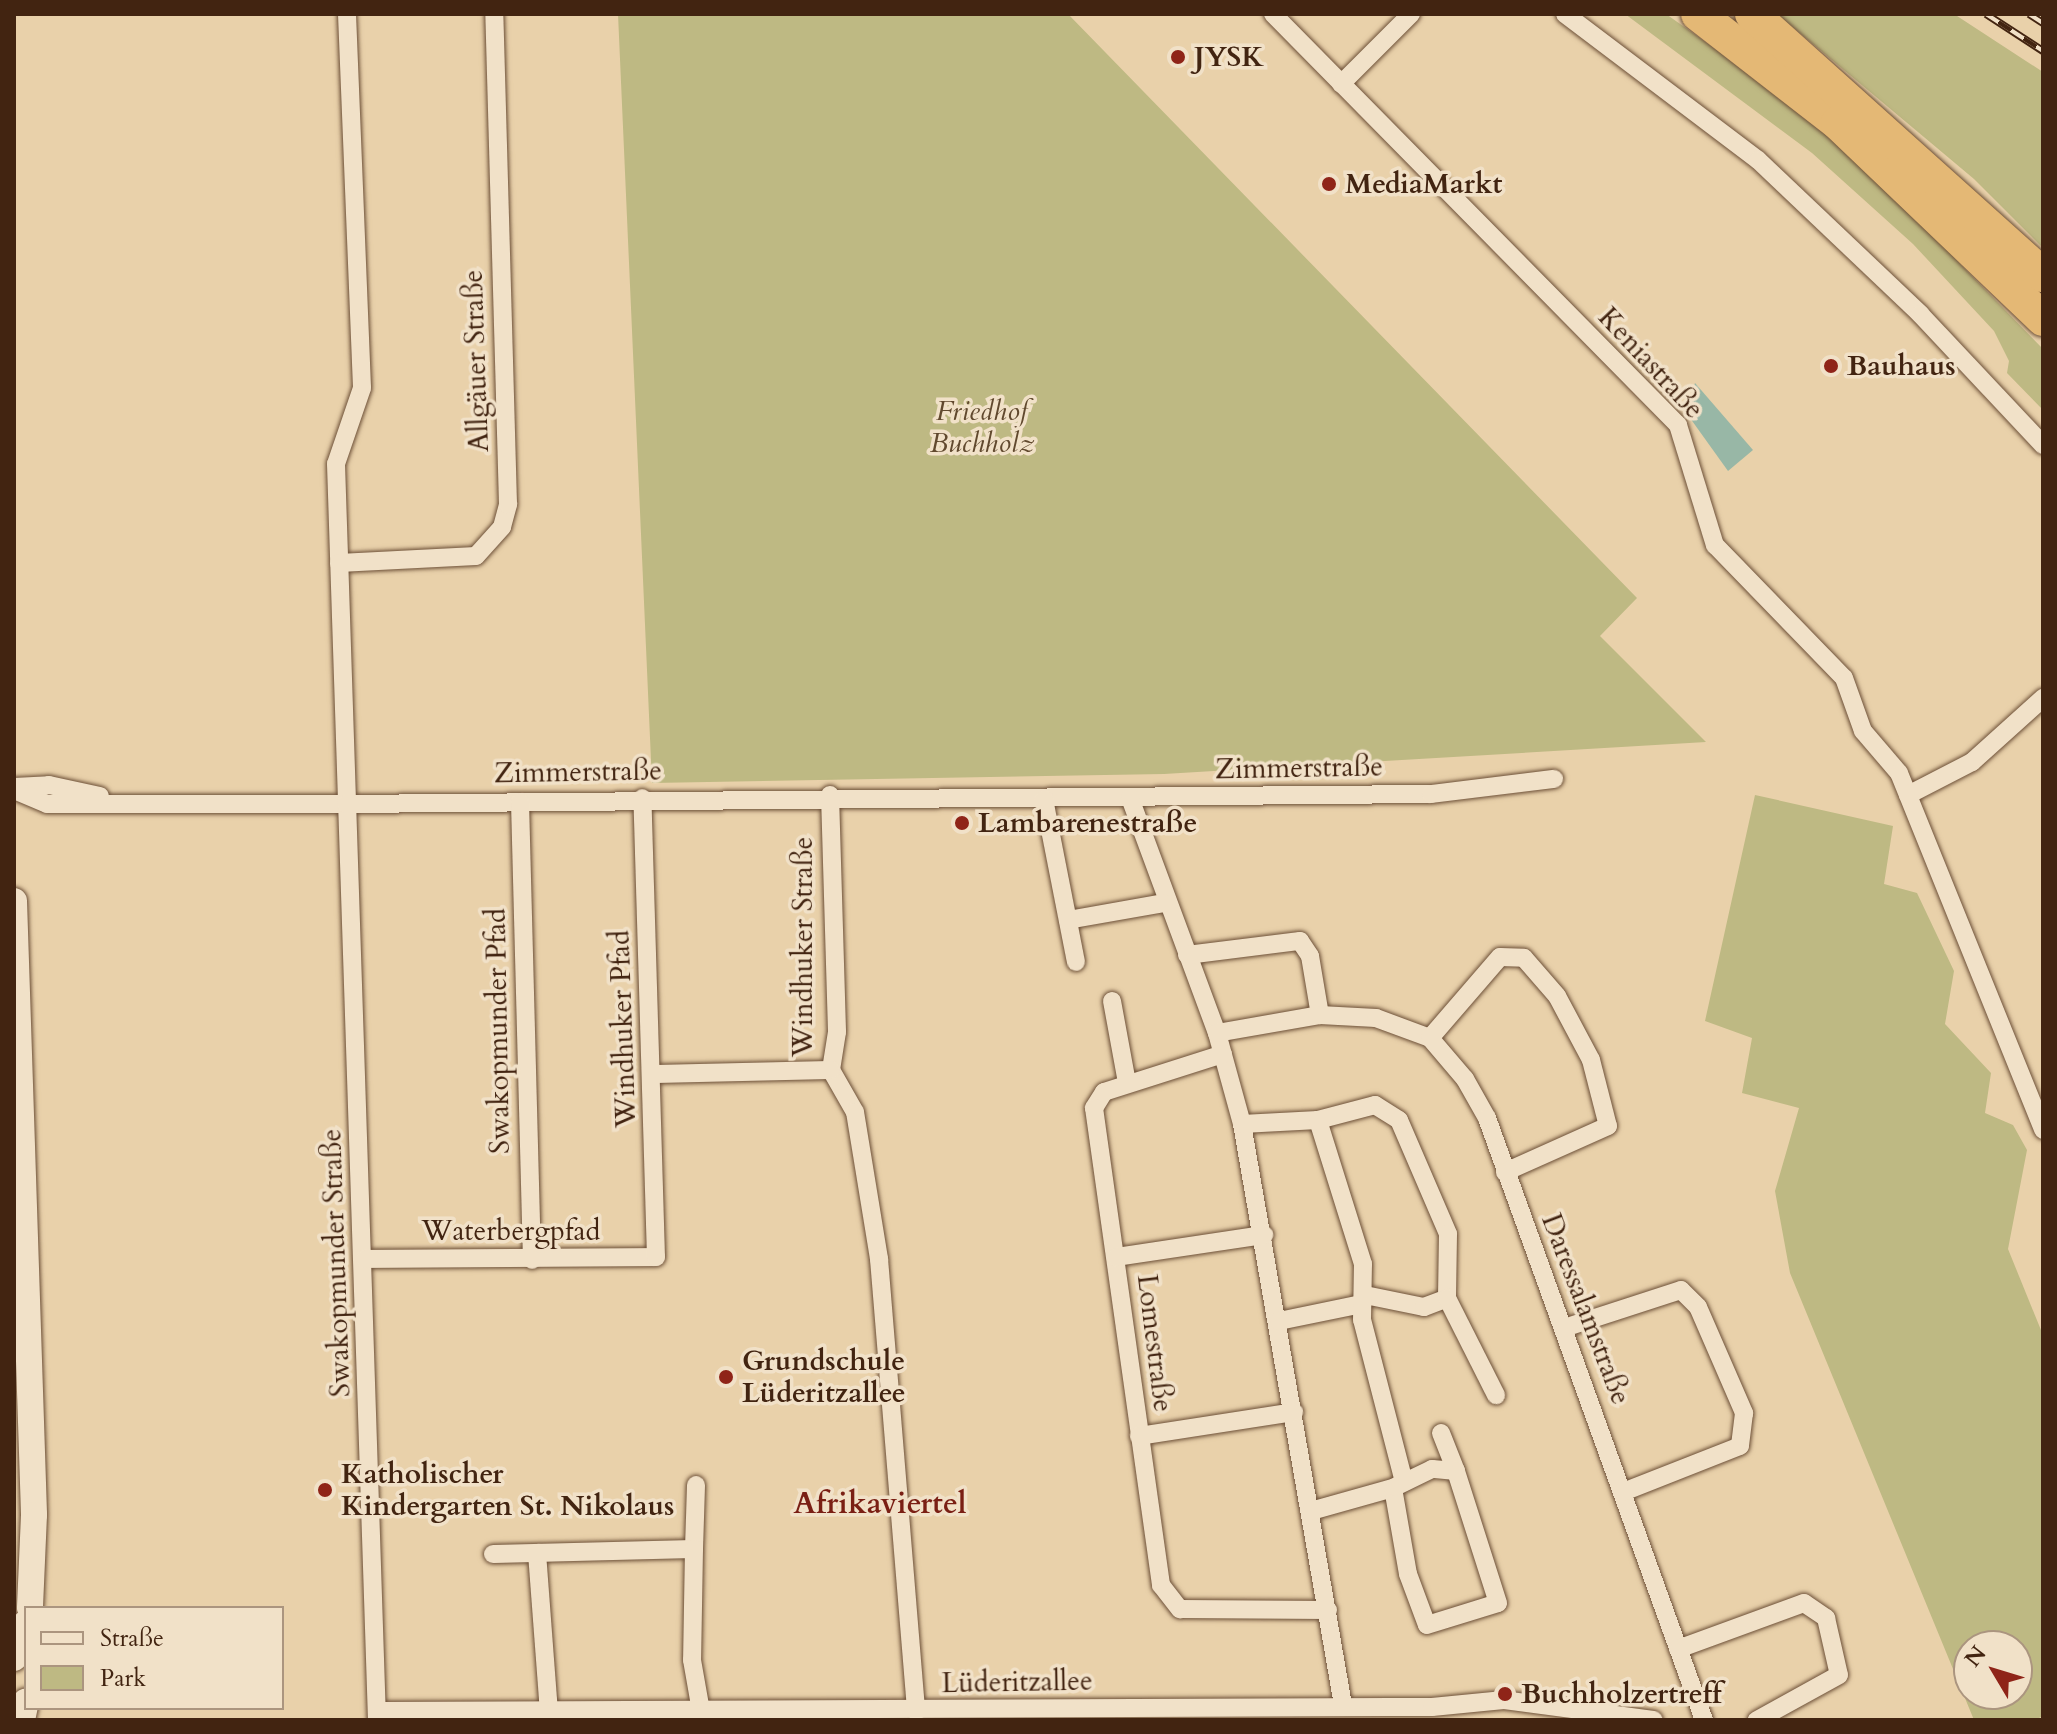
<!DOCTYPE html>
<meta charset="utf-8">
<style>
body{margin:0}
#map{position:relative;width:2057px;height:1734px;overflow:hidden;background:#e9d1aa;font-family:Cardo,serif}
div>[style]{position:absolute}
.green>*{inset:0;background:#beb983}
.water>*{inset:0;background:#98b7a6}
.roads{filter:drop-shadow(0 0 2px #6c4f37) drop-shadow(0 0 2px #6c4f37)}
.street>*{height:18px;margin:-9px;padding:0 9px;transform-origin:9px;border-radius:9px;background:#f1e1c8}
.secondary>*{height:26px;margin:-13px;padding:0 13px;transform-origin:13px;border-radius:13px;background:#f1e1c8}
.highway>*{height:34px;margin:-17px;padding:0 17px;transform-origin:17px;border-radius:17px;background:#e4b875}
.rail>*{height:8px;margin-top:-4px;transform-origin:0;background:repeating-linear-gradient(90deg,#f1e1c8 0 15px,#422411 0 30px);box-sizing:border-box;border-block:2px solid #422411}
.dots>*{width:22px;height:22px;translate:-50% -50%;box-sizing:border-box;border:4px solid #f1e1c8;border-radius:50%}
span{translate:-50% -50%;white-space:nowrap;text-align:center;line-height:1.15;-webkit-text-stroke:7px #f1e1c8;paint-order:stroke}
.poi-label{font-size:28px;color:#422411;font-weight:700}
.left{translate:0 -50%;text-align:left}
.street-label{font-size:28px;color:#422411}
.park-label{font-size:28px;color:#61492e;font-style:italic}
.neighbourhood-label{font-size:30px;color:#7a1f14;font-weight:700}
.frame{position:absolute;inset:0;border:16px solid #422411;pointer-events:none}
.legend{position:absolute;left:24px;top:1606px;width:260px;height:104px;box-sizing:border-box;background:#f1e1c8;border:2px solid #ab957f;margin:0;padding:10px 14px;list-style:none;font-size:24px;color:#422411}
.legend li{display:flex;align-items:center;gap:16px;height:40px}
.legend b{width:40px;border:2px solid #ab957f}
.north{position:absolute;left:1953px;top:1630px;width:80px;height:80px;box-sizing:border-box;background:#f1e1c8;border:2px solid #ab957f;border-radius:50%;rotate:308deg;font-size:22px;font-weight:700;line-height:32px;text-align:center;color:#422411}
.north::after{content:'';display:block;margin:auto;width:28px;height:36px;background:#8f2418;clip-path:polygon(50% 0,100% 100%,50% 72%,0 100%)}
</style>
<div id="map">
<div class="green">
<div style="clip-path:polygon(618px 14px,1068px 14px,1637px 598px,1600px 636px,1706px 742px,1164px 774px,652px 783px)"></div>
<div style="clip-path:polygon(1625px 14px,1666px 14px,1714px 48px,1827px 136px,1928px 231px,2043px 349px,2043px 410px,2007px 373px,2009px 361px,1994px 331px,1913px 244px,1812px 153px)"></div>
<div style="clip-path:polygon(1777px 14px,1954px 14px,2043px 72px,2043px 248px,1974px 179px)"></div>
<div style="clip-path:polygon(evenodd,1755px 795px,1893px 826px,1884px 884px,1917px 893px,1954px 971px,1945px 1024px,1991px 1073px,1985px 1113px,2013px 1125px,2027px 1150px,2008px 1249px,2043px 1335px,2043px 1716px,2035px 1720px,1974px 1720px,1790px 1273px,1775px 1191px,1799px 1108px,1742px 1093px,1752px 1038px,1705px 1021px,1755px 795px,1969px 1646px,2017px 1646px,2017px 1694px,1969px 1694px,1969px 1646px)"></div>
</div>
<div class="water">
<div style="clip-path:polygon(1695px 383px,1753px 450px,1728px 471px,1685px 411px)"></div>
</div>
<div class="roads">
<div class="street">
<div style="left:347px;top:14px;width:374px;rotate:87.7deg"></div>
<div style="left:362px;top:388px;width:80px;rotate:108.9deg"></div>
<div style="left:336px;top:464px;width:1257px;rotate:88.13deg"></div>
<div style="left:1273px;top:14px;width:577px;rotate:45.42deg"></div>
<div style="left:1678px;top:425px;width:126px;rotate:72.9deg"></div>
<div style="left:1715px;top:545px;width:185px;rotate:45.9deg"></div>
<div style="left:1844px;top:678px;width:56px;rotate:70.3deg"></div>
<div style="left:1863px;top:731px;width:55px;rotate:49.4deg"></div>
<div style="left:1899px;top:773px;width:385px;rotate:68deg"></div>
<div style="left:1565px;top:14px;width:242px;rotate:37.1deg"></div>
<div style="left:1758px;top:160px;width:224px;rotate:43.5deg"></div>
<div style="left:1920px;top:314px;width:180px;rotate:46.8deg"></div>
<div style="left:1341px;top:84px;width:99px;rotate:-45deg"></div>
<div style="left:339px;top:563px;width:137px;rotate:-2.9deg"></div>
<div style="left:476px;top:556px;width:39px;rotate:-48deg"></div>
<div style="left:502px;top:527px;width:24px;rotate:-75deg"></div>
<div style="left:508px;top:504px;width:490px;rotate:-91.6deg"></div>
<div style="left:14px;top:787px;width:35px;rotate:-3deg"></div>
<div style="left:49px;top:785px;width:52px;rotate:12.2deg"></div>
<div style="left:14px;top:790px;width:36px;rotate:23deg"></div>
<div style="left:47px;top:804px;width:299px"></div>
<div style="left:346px;top:804px;width:1085px;rotate:-0.53deg"></div>
<div style="left:1431px;top:794px;width:124px;rotate:-7deg"></div>
<div style="left:830px;top:795px;width:237px;rotate:88.3deg"></div>
<div style="left:837px;top:1032px;width:38px;rotate:99deg"></div>
<div style="left:831px;top:1070px;width:48px;rotate:60.3deg"></div>
<div style="left:855px;top:1112px;width:149px;rotate:80.7deg"></div>
<div style="left:879px;top:1259px;width:454px;rotate:85.3deg"></div>
<div style="left:1908px;top:795px;width:72px;rotate:-27.3deg"></div>
<div style="left:1972px;top:762px;width:96px;rotate:-42deg"></div>
<div style="left:1130px;top:798px;width:251px;rotate:69.7deg"></div>
<div style="left:1217px;top:1033px;width:94px;rotate:74.6deg"></div>
<div style="left:1242px;top:1124px;width:590px;rotate:80.14deg"></div>
<div style="left:1044px;top:799px;width:166px;rotate:78.9deg"></div>
<div style="left:520px;top:802px;width:458px;rotate:88.5deg"></div>
<div style="left:1068px;top:920px;width:97px;rotate:-10deg"></div>
<div style="left:1187px;top:955px;width:114px;rotate:-7.1deg"></div>
<div style="left:1300px;top:941px;width:18px;rotate:56deg"></div>
<div style="left:1310px;top:956px;width:60px;rotate:80.4deg"></div>
<div style="left:1112px;top:1001px;width:83px;rotate:79.6deg"></div>
<div style="left:1217px;top:1033px;width:105px;rotate:-9.9deg"></div>
<div style="left:1320px;top:1015px;width:56px;rotate:3.1deg"></div>
<div style="left:1376px;top:1018px;width:58px;rotate:20.3deg"></div>
<div style="left:1430px;top:1038px;width:54px;rotate:49.5deg"></div>
<div style="left:1465px;top:1079px;width:45px;rotate:60.6deg"></div>
<div style="left:1487px;top:1118px;width:640px;rotate:70.18deg"></div>
<div style="left:1430px;top:1038px;width:107px;rotate:-49.2deg"></div>
<div style="left:1500px;top:957px;width:24px;rotate:2deg"></div>
<div style="left:1524px;top:958px;width:50px;rotate:49deg"></div>
<div style="left:1557px;top:996px;width:72px;rotate:62deg"></div>
<div style="left:1591px;top:1060px;width:68px;rotate:75.6deg"></div>
<div style="left:1608px;top:1126px;width:113px;rotate:155.9deg"></div>
<div style="left:1223px;top:1054px;width:125px;rotate:162.3deg"></div>
<div style="left:1104px;top:1092px;width:19px;rotate:122deg"></div>
<div style="left:1094px;top:1108px;width:482px;rotate:82deg"></div>
<div style="left:1161px;top:1585px;width:31px;rotate:52deg"></div>
<div style="left:1180px;top:1609px;width:148px;rotate:0.4deg"></div>
<div style="left:654px;top:1074px;width:177px;rotate:-1.3deg"></div>
<div style="left:1242px;top:1124px;width:76px;rotate:-3deg"></div>
<div style="left:1116px;top:1257px;width:150px;rotate:-8.5deg"></div>
<div style="left:365px;top:1259px;width:291px;rotate:-0.4deg"></div>
<div style="left:656px;top:1257px;width:459px;rotate:-91.7deg"></div>
<div style="left:1365px;top:1295px;width:60px;rotate:11.5deg"></div>
<div style="left:1424px;top:1307px;width:25px;rotate:-21deg"></div>
<div style="left:1279px;top:1321px;width:85px;rotate:-11.6deg"></div>
<div style="left:1564px;top:1328px;width:123px;rotate:-18deg"></div>
<div style="left:1681px;top:1290px;width:24px;rotate:45deg"></div>
<div style="left:1698px;top:1307px;width:116px;rotate:66.5deg"></div>
<div style="left:1744px;top:1413px;width:33px;rotate:97deg"></div>
<div style="left:1740px;top:1446px;width:126px;rotate:158.5deg"></div>
<div style="left:1441px;top:1433px;width:41px;rotate:68.5deg"></div>
<div style="left:1139px;top:1436px;width:157px;rotate:-8.8deg"></div>
<div style="left:1404px;top:1482px;width:167px;rotate:-104.5deg"></div>
<div style="left:1362px;top:1320px;width:56px;rotate:-89deg"></div>
<div style="left:1363px;top:1264px;width:151px;rotate:-107.4deg"></div>
<div style="left:1318px;top:1120px;width:59px;rotate:-14.7deg"></div>
<div style="left:1375px;top:1105px;width:28px;rotate:32deg"></div>
<div style="left:1399px;top:1120px;width:124px;rotate:66.7deg"></div>
<div style="left:1448px;top:1234px;width:64px;rotate:90.9deg"></div>
<div style="left:1447px;top:1298px;width:109px;rotate:63.2deg"></div>
<div style="left:1311px;top:1511px;width:85px;rotate:-15.7deg"></div>
<div style="left:1393px;top:1488px;width:87px;rotate:80.1deg"></div>
<div style="left:1408px;top:1574px;width:54px;rotate:69.6deg"></div>
<div style="left:1427px;top:1625px;width:74px;rotate:-17.2deg"></div>
<div style="left:1498px;top:1603px;width:139px;rotate:-107.7deg"></div>
<div style="left:1456px;top:1471px;width:24px;rotate:-175deg"></div>
<div style="left:1432px;top:1469px;width:41px;rotate:154.1deg"></div>
<div style="left:694px;top:1549px;width:64px;rotate:-88.2deg"></div>
<div style="left:537px;top:1553px;width:158px;rotate:85.7deg"></div>
<div style="left:493px;top:1554px;width:201px;rotate:-1.4deg"></div>
<div style="left:694px;top:1549px;width:111px;rotate:91deg"></div>
<div style="left:692px;top:1660px;width:52px;rotate:80deg"></div>
<div style="left:1678px;top:1649px;width:134px;rotate:-20.1deg"></div>
<div style="left:1804px;top:1603px;width:27px;rotate:34deg"></div>
<div style="left:1826px;top:1618px;width:58px;rotate:77.2deg"></div>
<div style="left:1839px;top:1675px;width:94px;rotate:151.2deg"></div>
<div style="left:378px;top:1711px;width:1054px;rotate:-0.22deg"></div>
<div style="left:1432px;top:1707px;width:72px;rotate:-5.6deg"></div>
<div style="left:1504px;top:1700px;width:151px;rotate:7.6deg"></div>
</div>
<div class="secondary">
<div style="left:14px;top:901px;width:614px;rotate:88.13deg"></div>
<div style="left:34px;top:1515px;width:93px;rotate:92.5deg"></div>
<div style="left:14px;top:1658px;width:37px;rotate:-71deg"></div>
<div style="left:22px;top:1720px;width:19px;rotate:-78deg"></div>
</div>
<div class="highway">
<div style="left:1698px;top:14px;width:177px;rotate:37.9deg"></div>
<div style="left:1838px;top:123px;width:284px;rotate:43.7deg"></div>
<div style="left:1752px;top:14px;width:391px;rotate:41.9deg"></div>
</div>
</div>
<div class="rail">
<div style="left:1986px;top:14px;width:68px;rotate:33deg"></div>
<div style="left:2029px;top:14px;width:17px;rotate:33deg"></div>
</div>
<div class="dots">
<div style="left:1178px;top:57px;background:#8f2418"></div>
<div style="left:1329px;top:184px;background:#8f2418"></div>
<div style="left:1831px;top:366px;background:#8f2418"></div>
<div style="left:962px;top:823px;background:#8f2418"></div>
<div style="left:726px;top:1377px;background:#8f2418"></div>
<div style="left:325px;top:1490px;background:#8f2418"></div>
<div style="left:1505px;top:1694px;background:#8f2418"></div>
</div>
<div class="poi-label">
<span class="left" style="left:1194px;top:57px">JYSK</span>
<span class="left" style="left:1345px;top:184px">MediaMarkt</span>
<span class="left" style="left:1847px;top:366px">Bauhaus</span>
<span class="left" style="left:978px;top:823px">Lambarenestraße</span>
<span class="left" style="left:742px;top:1377px">Grundschule<br>Lüderitzallee</span>
<span class="left" style="left:341px;top:1490px">Katholischer<br>Kindergarten St. Nikolaus</span>
<span class="left" style="left:1521px;top:1694px">Buchholzertreff</span>
</div>
<div class="street-label">
<span style="left:476px;top:361px;rotate:-92deg">Allgäuer Straße</span>
<span style="left:1651px;top:363px;rotate:47deg">Keniastraße</span>
<span style="left:1299px;top:768px;rotate:-1deg">Zimmerstraße</span>
<span style="left:578px;top:772px;rotate:-1deg">Zimmerstraße</span>
<span style="left:803px;top:947px;rotate:-90deg">Windhuker Straße</span>
<span style="left:623px;top:1029px;rotate:-92deg">Windhuker Pfad</span>
<span style="left:498px;top:1031px;rotate:-91deg">Swakopmunder Pfad</span>
<span style="left:511px;top:1231px">Waterbergpfad</span>
<span style="left:336px;top:1263px;rotate:-92deg">Swakopmunder Straße</span>
<span style="left:1586px;top:1309px;rotate:69deg">Daressalamstraße</span>
<span style="left:1155px;top:1343px;rotate:83deg">Lomestraße</span>
<span style="left:1017px;top:1682px;rotate:-1deg">Lüderitzallee</span>
</div>
<div class="park-label">
<span style="left:982px;top:427px">Friedhof<br>Buchholz</span>
</div>
<div class="neighbourhood-label">
<span style="left:880px;top:1504px">Afrikaviertel</span>
</div>
<div class="frame"></div>
<ul class="legend">
<li><b style="height:10px;background:#f1e1c8"></b>Straße</li>
<li><b style="height:22px;background:#beb983"></b>Park</li>
</ul>
<div class="north">N</div>
</div>
